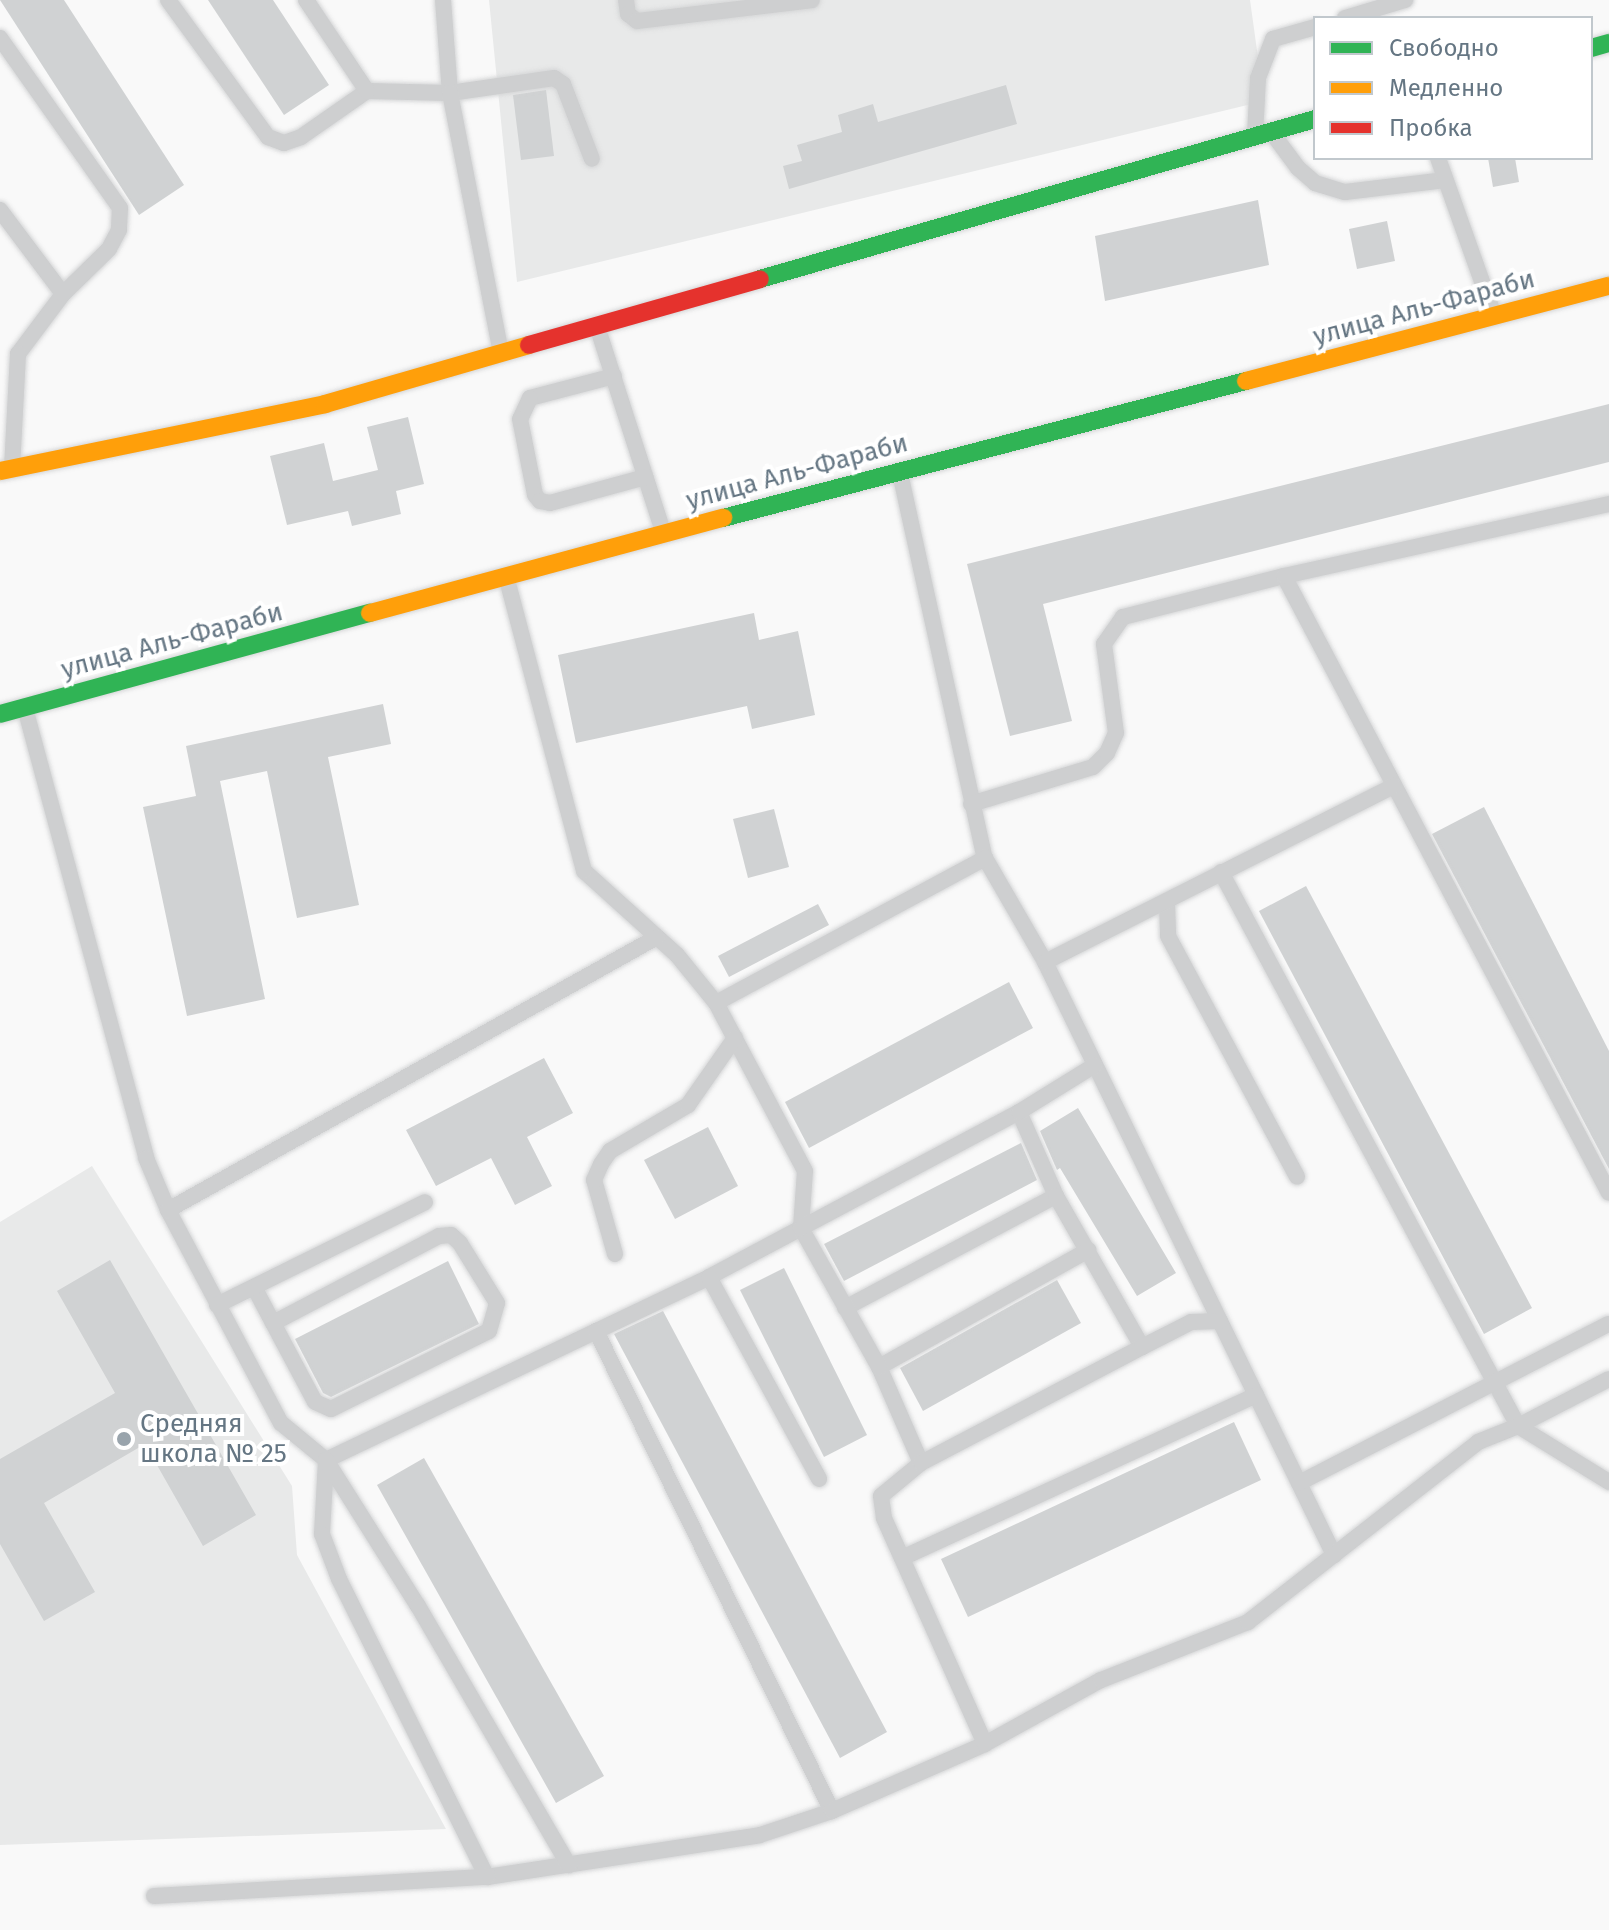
<!DOCTYPE html>
<meta charset="utf-8">
<style>
body{margin:0}
#map{position:relative;width:1609px;height:1930px;overflow:hidden;background:#f9f9f9;font-family:"Fira Sans",sans-serif}
div>[style]{position:absolute}
.built>*{inset:0;background:#e8e9e9}
.building>*{inset:0;background:#d0d2d3}
.roads{filter:drop-shadow(0 0 2px #d5d6d7) drop-shadow(0 0 2px #d5d6d7)}
.lane>*{height:16px;margin:-8px;padding:0 8px;transform-origin:8px;border-radius:8px;background:#cecfd0}
.fast>*{height:18px;margin:-9px;padding:0 9px;transform-origin:9px;border-radius:9px;background:#30b455}
.slow>*{height:18px;margin:-9px;padding:0 9px;transform-origin:9px;border-radius:9px;background:#ff9f0a}
.jam>*{height:18px;margin:-9px;padding:0 9px;transform-origin:9px;border-radius:9px;background:#e5322d}
.dots>*{width:22px;height:22px;translate:-50% -50%;box-sizing:border-box;border:4px solid #fff;border-radius:50%}
span{translate:-50% -50%;white-space:nowrap;text-align:center;line-height:1.15;-webkit-text-stroke:8px #fff;paint-order:stroke}
.street-label{font-size:26px;color:#657683}
.poi-label{font-size:26px;color:#657683}
.left{translate:0 -50%;text-align:left}
.legend{position:absolute;left:1313px;top:16px;width:280px;height:144px;box-sizing:border-box;background:#fff;border:2px solid #c1c8cd;margin:0;padding:10px 14px;list-style:none;font-size:24px;color:#657683}
.legend li{display:flex;align-items:center;gap:16px;height:40px}
.legend b{width:40px;border:2px solid #c1c8cd}
</style>
<div id="map">
<div class="built">
<div style="clip-path:polygon(489px 0,1250px 0,1264px 101px,517px 282px)"></div>
<div style="clip-path:polygon(92px 1166px,292px 1486px,297px 1555px,446px 1829px,0 1845px,0 1222px)"></div>
</div>
<div class="building">
<div style="clip-path:polygon(0 0,64px 0,184px 185px,139px 215px)"></div>
<div style="clip-path:polygon(208px 0,273px 0,329px 85px,284px 115px)"></div>
<div style="clip-path:polygon(1006px 85px,1017px 124px,789px 189px,783px 166px,802px 161px,797px 145px,842px 132px,838px 115px,873px 104px,878px 122px)"></div>
<div style="clip-path:polygon(546px 90px,554px 156px,521px 160px,513px 95px)"></div>
<div style="clip-path:polygon(1488px 158px,1515px 158px,1519px 182px,1493px 187px)"></div>
<div style="clip-path:polygon(1258px 200px,1269px 265px,1105px 301px,1095px 236px)"></div>
<div style="clip-path:polygon(1387px 221px,1395px 261px,1357px 269px,1349px 229px)"></div>
<div style="clip-path:polygon(1609px 404px,1609px 462px,1043px 604px,1072px 721px,1010px 736px,967px 564px)"></div>
<div style="clip-path:polygon(408px 417px,424px 484px,396px 491px,401px 514px,352px 526px,348px 511px,287px 525px,270px 456px,324px 443px,333px 481px,378px 470px,367px 427px)"></div>
<div style="clip-path:polygon(754px 613px,759px 640px,798px 631px,815px 715px,752px 729px,747px 706px,576px 743px,558px 655px)"></div>
<div style="clip-path:polygon(383px 704px,391px 744px,328px 757px,359px 905px,297px 918px,267px 771px,220px 781px,265px 999px,187px 1016px,143px 807px,196px 796px,186px 746px)"></div>
<div style="clip-path:polygon(1484px 807px,1609px 1051px,1609px 1169px,1432px 834px)"></div>
<div style="clip-path:polygon(774px 809px,789px 867px,748px 878px,733px 819px)"></div>
<div style="clip-path:polygon(1306px 886px,1532px 1308px,1484px 1334px,1259px 911px)"></div>
<div style="clip-path:polygon(818px 904px,829px 925px,729px 977px,718px 956px)"></div>
<div style="clip-path:polygon(1009px 982px,1033px 1028px,809px 1148px,785px 1102px)"></div>
<div style="clip-path:polygon(544px 1058px,573px 1113px,527px 1137px,552px 1186px,515px 1205px,491px 1158px,436px 1186px,406px 1130px)"></div>
<div style="clip-path:polygon(1078px 1108px,1176px 1273px,1137px 1296px,1060px 1168px,1057px 1170px,1040px 1131px)"></div>
<div style="clip-path:polygon(708px 1127px,738px 1186px,675px 1219px,644px 1160px)"></div>
<div style="clip-path:polygon(1021px 1143px,1037px 1180px,844px 1281px,824px 1244px)"></div>
<div style="clip-path:polygon(110px 1260px,256px 1515px,203px 1546px,145px 1444px,44px 1503px,95px 1592px,44px 1621px,0 1544px,0 1459px,115px 1393px,57px 1291px)"></div>
<div style="clip-path:polygon(448px 1261px,479px 1324px,331px 1397px,323px 1393px,295px 1339px)"></div>
<div style="clip-path:polygon(784px 1268px,867px 1435px,824px 1457px,740px 1290px)"></div>
<div style="clip-path:polygon(1057px 1280px,1081px 1323px,923px 1411px,900px 1368px)"></div>
<div style="clip-path:polygon(663px 1311px,887px 1732px,840px 1758px,614px 1334px)"></div>
<div style="clip-path:polygon(1234px 1422px,1261px 1480px,968px 1617px,941px 1559px)"></div>
<div style="clip-path:polygon(424px 1458px,604px 1776px,556px 1803px,377px 1485px)"></div>
</div>
<div class="roads">
<div class="lane">
<div style="left:168px;top:0;width:170px;rotate:53.9deg"></div>
<div style="left:268px;top:137px;width:17px;rotate:21deg"></div>
<div style="left:284px;top:143px;width:18px;rotate:-19deg"></div>
<div style="left:301px;top:137px;width:80px;rotate:-34.9deg"></div>
<div style="left:367px;top:91px;width:83px;rotate:1.4deg"></div>
<div style="left:450px;top:93px;width:105px;rotate:-8.2deg"></div>
<div style="left:554px;top:78px;width:11px;rotate:34deg"></div>
<div style="left:563px;top:84px;width:80px;rotate:68.9deg"></div>
<div style="left:306px;top:0;width:110px;rotate:56.2deg"></div>
<div style="left:443px;top:0;width:93px;rotate:85.7deg"></div>
<div style="left:450px;top:93px;width:265px;rotate:78.9deg"></div>
<div style="left:626px;top:0;width:14px;rotate:82deg"></div>
<div style="left:628px;top:14px;width:11px;rotate:38deg"></div>
<div style="left:637px;top:21px;width:176px;rotate:-6.8deg"></div>
<div style="left:1345px;top:18px;width:63px;rotate:-16.7deg"></div>
<div style="left:0;top:38px;width:208px;rotate:54.8deg"></div>
<div style="left:120px;top:208px;width:22px;rotate:93deg"></div>
<div style="left:119px;top:230px;width:21px;rotate:118deg"></div>
<div style="left:109px;top:249px;width:64px;rotate:135.6deg"></div>
<div style="left:63px;top:294px;width:75px;rotate:126.9deg"></div>
<div style="left:18px;top:354px;width:114px;rotate:93deg"></div>
<div style="left:1272px;top:133px;width:44px;rotate:53.4deg"></div>
<div style="left:1298px;top:168px;width:23px;rotate:41deg"></div>
<div style="left:1315px;top:183px;width:31px;rotate:17deg"></div>
<div style="left:1345px;top:192px;width:101px;rotate:-6.8deg"></div>
<div style="left:1255px;top:135px;width:57px;rotate:-87deg"></div>
<div style="left:1258px;top:78px;width:42px;rotate:-69deg"></div>
<div style="left:1273px;top:39px;width:44px;rotate:-15.9deg"></div>
<div style="left:1438px;top:158px;width:167px;rotate:70.4deg"></div>
<div style="left:0;top:210px;width:105px;rotate:53.1deg"></div>
<div style="left:597px;top:326px;width:216px;rotate:72.2deg"></div>
<div style="left:614px;top:376px;width:87px;rotate:165.3deg"></div>
<div style="left:530px;top:398px;width:23px;rotate:115deg"></div>
<div style="left:520px;top:419px;width:77px;rotate:78.8deg"></div>
<div style="left:535px;top:495px;width:8px;rotate:50deg"></div>
<div style="left:540px;top:501px;width:10px;rotate:11deg"></div>
<div style="left:550px;top:503px;width:99px;rotate:-15.2deg"></div>
<div style="left:900px;top:473px;width:394px;rotate:77.6deg"></div>
<div style="left:985px;top:858px;width:120px;rotate:60deg"></div>
<div style="left:1045px;top:962px;width:660px;rotate:64.02deg"></div>
<div style="left:1284px;top:576px;width:697px;rotate:62.22deg"></div>
<div style="left:25px;top:708px;width:466px;rotate:74.9deg"></div>
<div style="left:146px;top:1158px;width:56px;rotate:67.1deg"></div>
<div style="left:168px;top:1210px;width:241px;rotate:62.1deg"></div>
<div style="left:281px;top:1423px;width:58px;rotate:39.4deg"></div>
<div style="left:326px;top:1460px;width:424px;rotate:-25.5deg"></div>
<div style="left:709px;top:1277px;width:104px;rotate:-28deg"></div>
<div style="left:801px;top:1228px;width:57px;rotate:-86deg"></div>
<div style="left:805px;top:1171px;width:190px;rotate:-117.9deg"></div>
<div style="left:716px;top:1003px;width:62px;rotate:-129.1deg"></div>
<div style="left:677px;top:955px;width:125px;rotate:-137.9deg"></div>
<div style="left:584px;top:871px;width:302px;rotate:-104.8deg"></div>
<div style="left:971px;top:804px;width:127px;rotate:-16.9deg"></div>
<div style="left:1093px;top:767px;width:20px;rotate:-45deg"></div>
<div style="left:1107px;top:753px;width:22px;rotate:-66deg"></div>
<div style="left:1116px;top:733px;width:90px;rotate:-97.7deg"></div>
<div style="left:1104px;top:644px;width:33px;rotate:-55deg"></div>
<div style="left:1123px;top:617px;width:166px;rotate:-14.3deg"></div>
<div style="left:1284px;top:576px;width:333px;rotate:-12.5deg"></div>
<div style="left:1221px;top:872px;width:629px;rotate:61.8deg"></div>
<div style="left:1518px;top:1426px;width:107px;rotate:31.6deg"></div>
<div style="left:1167px;top:903px;width:33px;rotate:88deg"></div>
<div style="left:1168px;top:936px;width:273px;rotate:61.8deg"></div>
<div style="left:1045px;top:962px;width:390px;rotate:-26.8deg"></div>
<div style="left:716px;top:1003px;width:306px;rotate:-28.3deg"></div>
<div style="left:1019px;top:1112px;width:92px;rotate:66.2deg"></div>
<div style="left:168px;top:1210px;width:560px;rotate:-29.17deg"></div>
<div style="left:615px;top:1254px;width:77px;rotate:-105.8deg"></div>
<div style="left:594px;top:1180px;width:17px;rotate:-66deg"></div>
<div style="left:601px;top:1164px;width:16px;rotate:-55deg"></div>
<div style="left:610px;top:1151px;width:91px;rotate:-30.5deg"></div>
<div style="left:688px;top:1105px;width:82px;rotate:-55deg"></div>
<div style="left:709px;top:1277px;width:230px;rotate:61.4deg"></div>
<div style="left:254px;top:1287px;width:41px;rotate:62.2deg"></div>
<div style="left:273px;top:1323px;width:89px;rotate:62deg"></div>
<div style="left:315px;top:1402px;width:17px;rotate:24deg"></div>
<div style="left:331px;top:1409px;width:176px;rotate:-26.3deg"></div>
<div style="left:489px;top:1331px;width:29px;rotate:-74deg"></div>
<div style="left:497px;top:1303px;width:70px;rotate:-121.7deg"></div>
<div style="left:460px;top:1243px;width:12px;rotate:-138deg"></div>
<div style="left:451px;top:1235px;width:12px;rotate:175deg"></div>
<div style="left:439px;top:1236px;width:187px;rotate:152.3deg"></div>
<div style="left:217px;top:1305px;width:232px;rotate:-26.3deg"></div>
<div style="left:845px;top:1308px;width:239px;rotate:-28deg"></div>
<div style="left:1056px;top:1196px;width:174px;rotate:60.3deg"></div>
<div style="left:596px;top:1331px;width:535px;rotate:63.82deg"></div>
<div style="left:879px;top:1367px;width:240px;rotate:-29.2deg"></div>
<div style="left:326px;top:1460px;width:74px;rotate:93.1deg"></div>
<div style="left:322px;top:1534px;width:48px;rotate:69.3deg"></div>
<div style="left:339px;top:1579px;width:333px;rotate:63.6deg"></div>
<div style="left:487px;top:1877px;width:276px;rotate:-8.7deg"></div>
<div style="left:760px;top:1835px;width:76px;rotate:-18.4deg"></div>
<div style="left:832px;top:1811px;width:167px;rotate:-23.6deg"></div>
<div style="left:985px;top:1744px;width:132px;rotate:-28.9deg"></div>
<div style="left:1101px;top:1680px;width:158px;rotate:-21.5deg"></div>
<div style="left:1248px;top:1622px;width:292px;rotate:-38deg"></div>
<div style="left:1478px;top:1442px;width:43px;rotate:-21.8deg"></div>
<div style="left:1518px;top:1426px;width:102px;rotate:-27.3deg"></div>
<div style="left:326px;top:1460px;width:173px;rotate:57.8deg"></div>
<div style="left:418px;top:1606px;width:300px;rotate:59.8deg"></div>
<div style="left:921px;top:1463px;width:105px;rotate:-113.6deg"></div>
<div style="left:879px;top:1367px;width:159px;rotate:-119.3deg"></div>
<div style="left:801px;top:1228px;width:247px;rotate:-28deg"></div>
<div style="left:1019px;top:1112px;width:89px;rotate:-31.7deg"></div>
<div style="left:1299px;top:1483px;width:348px;rotate:-27.2deg"></div>
<div style="left:902px;top:1558px;width:390px;rotate:-24.7deg"></div>
<div style="left:985px;top:1744px;width:248px;rotate:-114.1deg"></div>
<div style="left:884px;top:1518px;width:22px;rotate:-98deg"></div>
<div style="left:881px;top:1496px;width:52px;rotate:-39.5deg"></div>
<div style="left:921px;top:1463px;width:250px;rotate:-27.7deg"></div>
<div style="left:1142px;top:1347px;width:55px;rotate:-27deg"></div>
<div style="left:1191px;top:1322px;width:29px;rotate:-2deg"></div>
<div style="left:154px;top:1896px;width:334px;rotate:-3.3deg"></div>
</div>
<div class="fast">
<div style="left:1591px;top:48px;width:19px;rotate:-16deg"></div>
<div style="left:760px;top:279px;width:578px;rotate:-16.08deg"></div>
<div style="left:723px;top:518px;width:541px;rotate:-14.68deg"></div>
<div style="left:0;top:714px;width:384px;rotate:-15.3deg"></div>
</div>
<div class="slow">
<div style="left:1246px;top:381px;width:375px;rotate:-14.7deg"></div>
<div style="left:0;top:471px;width:332px;rotate:-11.6deg"></div>
<div style="left:325px;top:404px;width:212px;rotate:-16.1deg"></div>
<div style="left:370px;top:613px;width:366px;rotate:-15.1deg"></div>
</div>
<div class="jam">
<div style="left:529px;top:345px;width:240px;rotate:-15.9deg"></div>
</div>
</div>
<div class="dots">
<div style="left:124px;top:1439px;background:#99a4ac"></div>
</div>
<div class="street-label">
<span style="left:1424px;top:308px;rotate:-15deg">улица Аль-Фараби</span>
<span style="left:797px;top:472px;rotate:-15deg">улица Аль-Фараби</span>
<span style="left:172px;top:641px;rotate:-15deg">улица Аль-Фараби</span>
</div>
<div class="poi-label">
<span class="left" style="left:140px;top:1439px">Средняя<br>школа № 25</span>
</div>
<ul class="legend">
<li><b style="height:10px;background:#30b455"></b>Свободно</li>
<li><b style="height:10px;background:#ff9f0a"></b>Медленно</li>
<li><b style="height:10px;background:#e5322d"></b>Пробка</li>
</ul>
</div>
